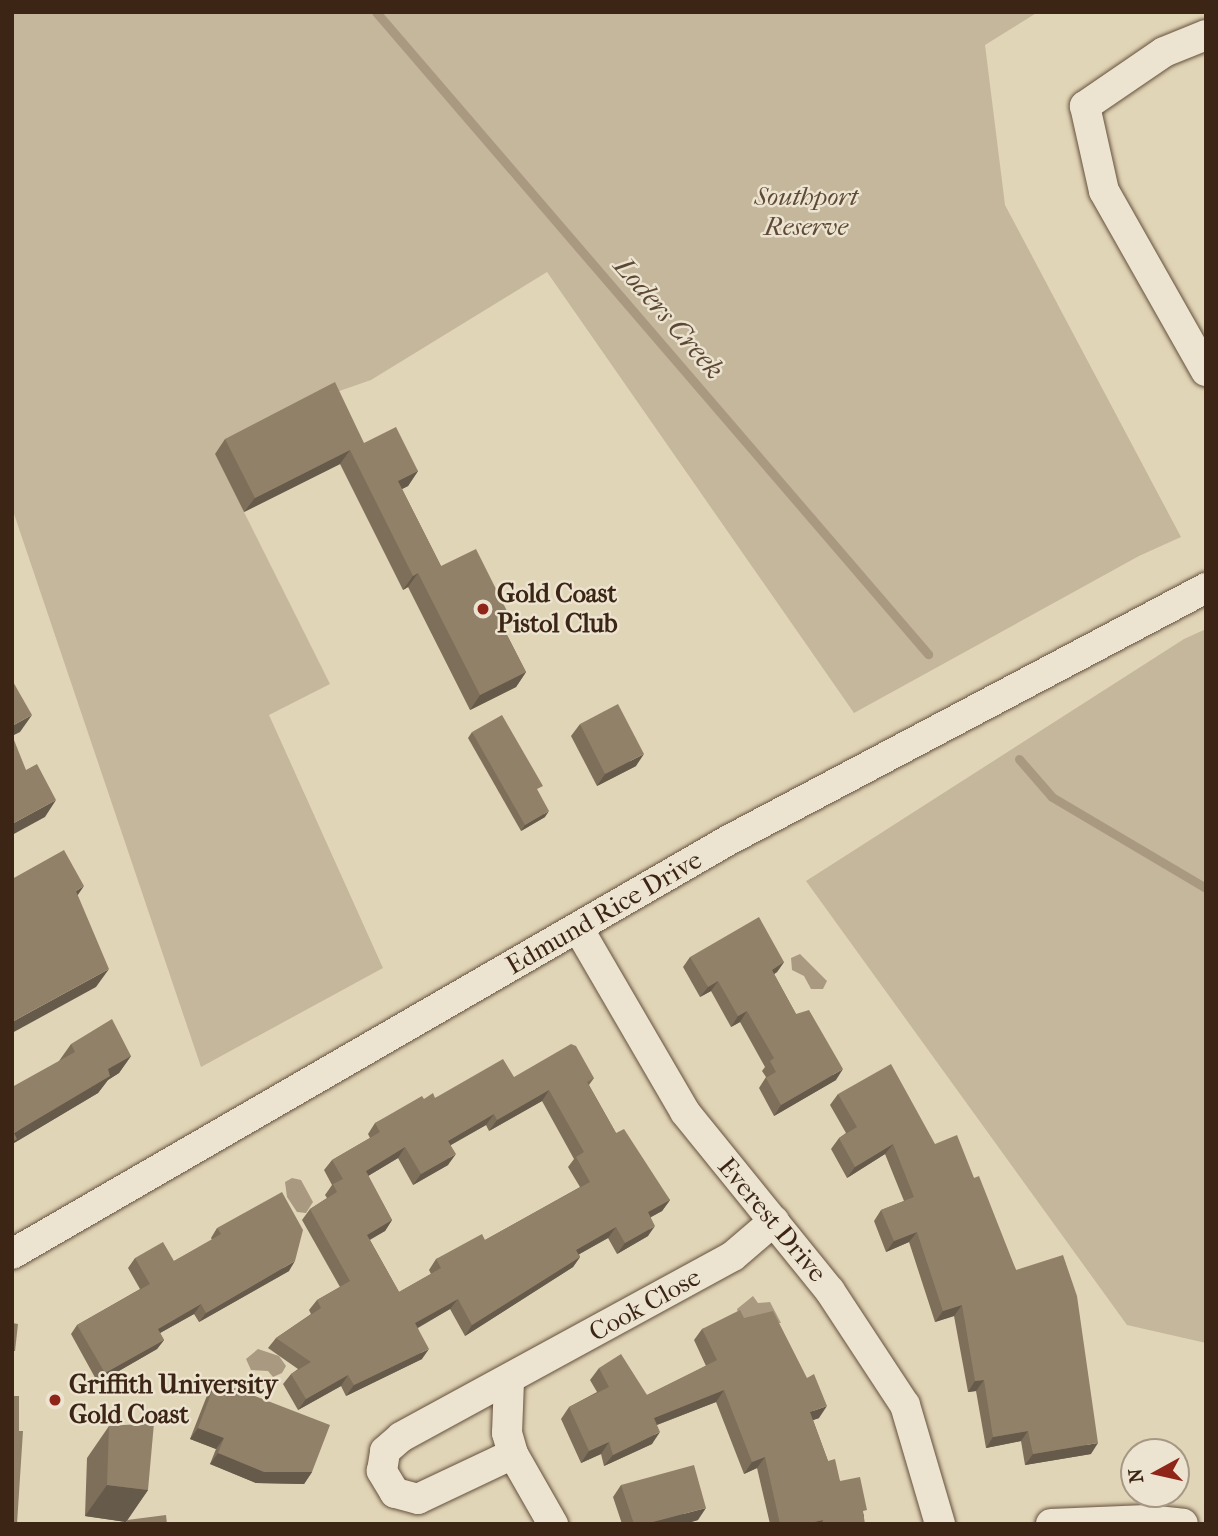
<!DOCTYPE html>
<style>
body{margin:0}
#map{position:relative;width:1218px;height:1536px;overflow:hidden;background:#e1d5b7;font-family:"IM FELL French Canon",serif}
div>[style]{position:absolute}
.green>*{inset:0;background:#c5b79b}
.water>*{inset:0;background:#a99980}
.stream>*{height:9px;margin:-4.5px;padding:0 4.5px;transform-origin:4.5px;border-radius:4.5px;background:#a99980}
.roads{filter:drop-shadow(0 0 2px #65513d) drop-shadow(0 0 2px #65513d)}
.minor>*{height:30px;margin:-15px;padding:0 15px;transform-origin:15px;border-radius:15px;background:#ece4d0}
.wall>*{inset:0;background:#7e6f5a}
.shaded-wall>*{inset:0;background:#665a4a}
.building>*{inset:0;background:#928169}
.dots>*{width:19px;height:19px;translate:-50% -50%;box-sizing:border-box;border:4px solid #ece4d0;border-radius:50%}
span{translate:-50% -50%;white-space:nowrap;text-align:center;line-height:1.15;-webkit-text-stroke:5px #ece4d0;paint-order:stroke}
.park-label{font-size:26px;color:#5e4a36;font-style:italic}
.poi-label{font-size:26px;color:#3c2514;font-weight:700}
.left{translate:0 -50%;text-align:left}
.street-label{font-size:26px;color:#3c2514}
.water-label{font-size:28px;color:#5d4834;font-style:italic}
.frame{position:absolute;inset:0;border:14px solid #3c2514;pointer-events:none}
.north{position:absolute;left:1120px;top:1438px;width:70px;height:70px;box-sizing:border-box;background:#ece4d0;border:2px solid #a69885;border-radius:50%;rotate:262deg;font-size:19px;font-weight:700;line-height:28px;text-align:center;color:#3c2514}
.north::after{content:'';display:block;margin:auto;width:24px;height:32px;background:#8f2418;clip-path:polygon(50% 0,100% 100%,50% 72%,0 100%)}
</style>
<div id="map">
<div class="green">
<div style="clip-path:polygon(12px 12px,1038px 12px,985px 45px,1005px 205px,1181px 537px,1139px 556px,854px 713px,547px 272px,371px 380px,325px 396px,215px 454px,330px 684px,269px 715px,383px 968px,201px 1067px,12px 508px)"></div>
<div style="clip-path:polygon(1206px 629px,1206px 1343px,1127px 1325px,806px 881px,1184px 639px)"></div>
</div>
<div class="water">
<div style="clip-path:polygon(800px 954px,827px 981px,823px 989px,811px 989px,804px 976px,792px 970px,791px 958px)"></div>
<div style="clip-path:polygon(292px 1178px,301px 1180px,313px 1202px,306px 1213px,297px 1212px,287px 1197px,285px 1182px)"></div>
<div style="clip-path:polygon(753px 1296px,758px 1303px,770px 1302px,781px 1323px,740px 1321px,737px 1309px)"></div>
<div style="clip-path:polygon(258px 1349px,279px 1356px,286px 1366px,282px 1373px,273px 1377px,268px 1371px,251px 1370px,246px 1359px)"></div>
</div>
<div class="stream">
<div style="left:376px;top:12px;width:847px;rotate:49.31deg"></div>
<div style="left:1019px;top:759px;width:50px;rotate:49deg"></div>
<div style="left:1052px;top:797px;width:179px;rotate:30.6deg"></div>
</div>
<div class="roads">
<div class="minor">
<div style="left:1206px;top:35px;width:45px;rotate:158deg"></div>
<div style="left:1164px;top:52px;width:96px;rotate:145.6deg"></div>
<div style="left:1085px;top:106px;width:87px;rotate:77.4deg"></div>
<div style="left:1104px;top:191px;width:207px;rotate:60.5deg"></div>
<div style="left:578px;top:928px;width:213px;rotate:59.8deg"></div>
<div style="left:685px;top:1112px;width:230px;rotate:51deg"></div>
<div style="left:830px;top:1291px;width:136px;rotate:56.7deg"></div>
<div style="left:905px;top:1405px;width:124px;rotate:73.6deg"></div>
<div style="left:12px;top:1254px;width:826px;rotate:-30.01deg"></div>
<div style="left:727px;top:841px;width:542px;rotate:-27.84deg"></div>
<div style="left:509px;top:1381px;width:52px;rotate:92.2deg"></div>
<div style="left:507px;top:1433px;width:22px;rotate:74deg"></div>
<div style="left:513px;top:1454px;width:81px;rotate:60.3deg"></div>
<div style="left:513px;top:1454px;width:105px;rotate:154.7deg"></div>
<div style="left:418px;top:1499px;width:24px;rotate:-165deg"></div>
<div style="left:395px;top:1493px;width:26px;rotate:-121deg"></div>
<div style="left:382px;top:1471px;width:20px;rotate:-81deg"></div>
<div style="left:385px;top:1451px;width:21px;rotate:-41deg"></div>
<div style="left:401px;top:1437px;width:378px;rotate:-28.6deg"></div>
<div style="left:733px;top:1256px;width:54px;rotate:-40.5deg"></div>
<div style="left:1051px;top:1524px;width:96px;rotate:-2.4deg"></div>
<div style="left:1147px;top:1520px;width:36px;rotate:6deg"></div>
</div>
</div>
<div class="wall">
<div style="clip-path:polygon(225px 439px,364px 443px,418px 471px,408px 486px,402px 489px,441px 566px,510px 617px,503px 627px,526px 672px,516px 687px,470px 710px,408px 587px,403px 590px,340px 464px,244px 512px,215px 454px)"></div>
<div style="clip-path:polygon(580px 724px,636px 766px,597px 786px,571px 736px)"></div>
<div style="clip-path:polygon(472px 732px,538px 792px,545px 817px,521px 831px,468px 738px)"></div>
<div style="clip-path:polygon(690px 957px,784px 962px,777px 972px,774px 974px,796px 1014px,836px 1080px,774px 1116px,759px 1088px,766px 1077px,762px 1071px,765px 1067px,740px 1022px,731px 1027px,711px 991px,700px 997px,683px 967px)"></div>
<div style="clip-path:polygon(71px 1044px,131px 1056px,119px 1073px,108px 1080px,98px 1093px,14px 1143px,59px 1061px)"></div>
<div style="clip-path:polygon(evenodd,514px 1077px,594px 1078px,589px 1085px,616px 1133px,670px 1200px,662px 1211px,651px 1217px,648px 1236px,617px 1254px,608px 1238px,579px 1254px,580px 1257px,573px 1267px,465px 1336px,450px 1309px,418px 1328px,422px 1359px,346px 1396px,341px 1386px,298px 1410px,283px 1384px,291px 1374px,298px 1369px,268px 1348px,276px 1338px,311px 1314px,309px 1310px,317px 1300px,340px 1287px,302px 1220px,310px 1209px,327px 1198px,325px 1195px,332px 1185px,324px 1170px,332px 1160px,370px 1138px,368px 1134px,375px 1123px,424px 1099px,435px 1098px,514px 1077px,542px 1101px,574px 1159px,568px 1167px,580px 1187px,485px 1240px,436px 1259px,429px 1270px,431px 1274px,399px 1292px,370px 1240px,385px 1231px,392px 1220px,368px 1176px,398px 1158px,413px 1185px,448px 1165px,451px 1145px,486px 1125px,489px 1131px,542px 1101px)"></div>
<div style="clip-path:polygon(838px 1094px,935px 1144px,974px 1178px,1016px 1270px,1091px 1454px,1025px 1465px,1021px 1441px,986px 1448px,976px 1391px,968px 1392px,954px 1316px,935px 1322px,909px 1242px,886px 1252px,874px 1221px,881px 1210px,904px 1201px,885px 1154px,847px 1178px,831px 1149px,839px 1138px,846px 1133px,830px 1105px)"></div>
<div style="clip-path:polygon(217px 1228px,289px 1271px,199px 1322px,194px 1314px,160px 1333px,164px 1340px,157px 1349px,98px 1383px,71px 1334px,77px 1325px,140px 1289px,128px 1268px,135px 1258px,174px 1261px,212px 1240px,211px 1238px)"></div>
<div style="clip-path:polygon(744px 1318px,819px 1418px,813px 1420px,828px 1461px,840px 1481px,864px 1515px,864px 1524px,770px 1524px,757px 1468px,744px 1474px,716px 1402px,657px 1425px,652px 1444px,604px 1466px,601px 1454px,581px 1463px,561px 1419px,569px 1407px,597px 1392px,590px 1380px,599px 1368px,647px 1395px,706px 1366px,694px 1340px,702px 1329px)"></div>
<div style="clip-path:polygon(216px 1381px,312px 1472px,304px 1484px,256px 1483px,210px 1464px,216px 1449px,190px 1439px,208px 1393px)"></div>
<div style="clip-path:polygon(109px 1426px,148px 1490px,126px 1522px,85px 1516px,87px 1458px)"></div>
<div style="clip-path:polygon(621px 1485px,698px 1520px,684px 1524px,622px 1524px,613px 1497px)"></div>
</div>
<div class="shaded-wall">
<div style="clip-path:polygon(350px 450px,340px 464px,244px 512px,255px 498px)"></div>
<div style="clip-path:polygon(418px 471px,408px 486px,388px 496px,398px 481px)"></div>
<div style="clip-path:polygon(418px 573px,408px 587px,403px 590px,413px 576px)"></div>
<div style="clip-path:polygon(510px 617px,500px 631px,500px 622px)"></div>
<div style="clip-path:polygon(526px 672px,516px 687px,470px 710px,480px 695px)"></div>
<div style="clip-path:polygon(32px 715px,20px 732px,12px 736px,12px 726px)"></div>
<div style="clip-path:polygon(644px 754px,636px 766px,597px 786px,605px 774px)"></div>
<div style="clip-path:polygon(56px 800px,45px 817px,12px 835px,12px 824px)"></div>
<div style="clip-path:polygon(549px 811px,545px 817px,521px 831px,525px 825px)"></div>
<div style="clip-path:polygon(84px 886px,71px 905px,76px 891px)"></div>
<div style="clip-path:polygon(784px 962px,777px 972px,764px 981px,772px 970px)"></div>
<div style="clip-path:polygon(109px 969px,96px 987px,12px 1033px,12px 1022px)"></div>
<div style="clip-path:polygon(718px 981px,711px 991px,700px 997px,708px 987px)"></div>
<div style="clip-path:polygon(747px 1011px,740px 1022px,731px 1027px,738px 1016px)"></div>
<div style="clip-path:polygon(131px 1056px,119px 1073px,108px 1080px,98px 1093px,14px 1143px,12px 1146px,12px 1136px,14px 1133px,108px 1069px)"></div>
<div style="clip-path:polygon(843px 1069px,836px 1080px,774px 1116px,781px 1105px)"></div>
<div style="clip-path:polygon(549px 1090px,542px 1101px,489px 1131px,497px 1120px)"></div>
<div style="clip-path:polygon(494px 1114px,486px 1125px,440px 1151px,448px 1141px)"></div>
<div style="clip-path:polygon(893px 1144px,885px 1154px,847px 1178px,855px 1167px)"></div>
<div style="clip-path:polygon(405px 1147px,398px 1158px,358px 1182px,366px 1171px)"></div>
<div style="clip-path:polygon(456px 1154px,448px 1165px,413px 1185px,421px 1174px)"></div>
<div style="clip-path:polygon(670px 1200px,662px 1211px,640px 1223px,648px 1212px)"></div>
<div style="clip-path:polygon(392px 1220px,385px 1231px,359px 1245px,367px 1235px)"></div>
<div style="clip-path:polygon(655px 1226px,648px 1236px,617px 1254px,625px 1243px)"></div>
<div style="clip-path:polygon(616px 1227px,608px 1238px,569px 1260px,576px 1250px)"></div>
<div style="clip-path:polygon(917px 1232px,909px 1242px,886px 1252px,894px 1241px)"></div>
<div style="clip-path:polygon(580px 1257px,573px 1267px,465px 1336px,472px 1325px)"></div>
<div style="clip-path:polygon(295px 1261px,289px 1271px,199px 1322px,206px 1313px)"></div>
<div style="clip-path:polygon(458px 1299px,450px 1309px,408px 1333px,415px 1323px)"></div>
<div style="clip-path:polygon(201px 1304px,194px 1314px,151px 1338px,158px 1329px)"></div>
<div style="clip-path:polygon(962px 1305px,954px 1316px,935px 1322px,943px 1311px)"></div>
<div style="clip-path:polygon(164px 1340px,157px 1349px,98px 1383px,105px 1373px)"></div>
<div style="clip-path:polygon(429px 1349px,422px 1359px,346px 1396px,354px 1385px)"></div>
<div style="clip-path:polygon(348px 1375px,341px 1386px,298px 1410px,306px 1399px)"></div>
<div style="clip-path:polygon(984px 1380px,976px 1391px,968px 1392px,975px 1381px)"></div>
<div style="clip-path:polygon(724px 1390px,716px 1402px,646px 1429px,654px 1418px)"></div>
<div style="clip-path:polygon(827px 1406px,819px 1418px,802px 1424px,810px 1412px)"></div>
<div style="clip-path:polygon(198px 1428px,224px 1438px,216px 1449px,190px 1439px)"></div>
<div style="clip-path:polygon(1028px 1431px,1021px 1441px,986px 1448px,993px 1437px)"></div>
<div style="clip-path:polygon(660px 1432px,652px 1444px,604px 1466px,613px 1455px)"></div>
<div style="clip-path:polygon(609px 1442px,601px 1454px,581px 1463px,589px 1451px)"></div>
<div style="clip-path:polygon(1098px 1443px,1091px 1454px,1025px 1465px,1033px 1454px)"></div>
<div style="clip-path:polygon(218px 1453px,312px 1472px,304px 1484px,256px 1483px,210px 1464px)"></div>
<div style="clip-path:polygon(765px 1457px,757px 1468px,744px 1474px,752px 1462px)"></div>
<div style="clip-path:polygon(107px 1485px,148px 1490px,126px 1522px,85px 1516px)"></div>
<div style="clip-path:polygon(706px 1508px,698px 1520px,684px 1524px,645px 1524px)"></div>
<div style="clip-path:polygon(823px 1520px,820px 1524px,806px 1524px)"></div>
</div>
<div class="building">
<div style="clip-path:polygon(335px 382px,364px 443px,396px 427px,418px 471px,398px 481px,441px 566px,476px 549px,510px 617px,500px 622px,526px 672px,480px 695px,418px 573px,413px 576px,350px 450px,255px 498px,225px 439px)"></div>
<div style="clip-path:polygon(12px 680px,32px 715px,12px 726px)"></div>
<div style="clip-path:polygon(618px 704px,644px 754px,605px 774px,580px 724px)"></div>
<div style="clip-path:polygon(502px 715px,543px 786px,537px 789px,549px 811px,525px 825px,472px 732px)"></div>
<div style="clip-path:polygon(12px 735px,26px 770px,37px 764px,56px 800px,12px 824px)"></div>
<div style="clip-path:polygon(64px 850px,84px 886px,76px 891px,109px 969px,12px 1022px,12px 879px)"></div>
<div style="clip-path:polygon(759px 917px,784px 962px,772px 970px,796px 1014px,809px 1010px,843px 1069px,781px 1105px,766px 1078px,776px 1072px,770px 1061px,774px 1058px,747px 1011px,738px 1016px,718px 981px,708px 987px,690px 957px)"></div>
<div style="clip-path:polygon(112px 1019px,131px 1056px,108px 1069px,110px 1076px,14px 1133px,17px 1139px,12px 1142px,12px 1087px,75px 1052px,71px 1044px)"></div>
<div style="clip-path:polygon(evenodd,571px 1044px,576px 1046px,594px 1078px,587px 1082px,616px 1133px,624px 1129px,670px 1200px,648px 1212px,655px 1226px,625px 1243px,616px 1227px,576px 1250px,580px 1257px,472px 1325px,458px 1299px,415px 1323px,429px 1349px,354px 1385px,348px 1375px,306px 1399px,291px 1374px,311px 1362px,276px 1338px,321px 1308px,317px 1300px,350px 1281px,310px 1209px,337px 1192px,333px 1184px,343px 1179px,332px 1160px,380px 1132px,375px 1123px,422px 1096px,424px 1099px,433px 1093px,435px 1098px,503px 1059px,514px 1077px,571px 1044px,549px 1090px,584px 1152px,576px 1157px,590px 1182px,485px 1240px,482px 1234px,436px 1259px,441px 1268px,399px 1292px,367px 1235px,392px 1220px,366px 1171px,405px 1147px,421px 1174px,456px 1154px,448px 1141px,494px 1114px,497px 1120px,549px 1090px)"></div>
<div style="clip-path:polygon(891px 1064px,935px 1144px,957px 1135px,974px 1178px,979px 1176px,1016px 1270px,1063px 1255px,1077px 1296px,1098px 1443px,1033px 1454px,1028px 1431px,993px 1437px,984px 1380px,975px 1381px,962px 1305px,943px 1311px,917px 1232px,894px 1241px,881px 1210px,914px 1197px,893px 1144px,855px 1167px,839px 1138px,857px 1127px,838px 1094px)"></div>
<div style="clip-path:polygon(282px 1192px,303px 1230px,295px 1261px,206px 1313px,201px 1304px,158px 1329px,164px 1340px,105px 1373px,77px 1325px,150px 1284px,135px 1258px,163px 1242px,174px 1261px,221px 1234px,217px 1228px)"></div>
<div style="clip-path:polygon(740px 1310px,744px 1318px,773px 1311px,807px 1378px,814px 1374px,827px 1406px,810px 1412px,828px 1461px,835px 1459px,840px 1481px,860px 1477px,867px 1510px,863px 1511px,865px 1524px,823px 1524px,823px 1520px,806px 1524px,780px 1524px,765px 1457px,752px 1462px,724px 1390px,654px 1418px,660px 1432px,613px 1455px,609px 1442px,589px 1451px,569px 1407px,609px 1387px,599px 1368px,621px 1354px,647px 1395px,717px 1360px,702px 1329px)"></div>
<div style="clip-path:polygon(12px 1323px,18px 1324px,15px 1351px,12px 1351px)"></div>
<div style="clip-path:polygon(216px 1381px,330px 1425px,312px 1472px,264px 1472px,218px 1453px,224px 1438px,198px 1428px)"></div>
<div style="clip-path:polygon(12px 1396px,19px 1396px,19px 1431px,23px 1431px,17px 1524px,12px 1524px)"></div>
<div style="clip-path:polygon(154px 1423px,148px 1490px,107px 1485px,109px 1426px)"></div>
<div style="clip-path:polygon(694px 1465px,706px 1508px,645px 1524px,634px 1524px,621px 1485px)"></div>
<div style="clip-path:polygon(166px 1515px,167px 1524px,127px 1524px,127px 1520px)"></div>
</div>
<div class="dots">
<div style="left:483px;top:609px;background:#8f2418"></div>
<div style="left:55px;top:1400px;background:#8f2418"></div>
</div>
<div class="park-label">
<span style="left:806px;top:212px">Southport<br>Reserve</span>
</div>
<div class="poi-label">
<span class="left" style="left:497px;top:609px">Gold Coast<br>Pistol Club</span>
<span class="left" style="left:69px;top:1400px">Griffith University<br>Gold Coast</span>
</div>
<div class="street-label">
<span style="left:604px;top:913px;rotate:-30deg">Edmund Rice Drive</span>
<span style="left:772px;top:1220px;rotate:50deg">Everest Drive</span>
<span style="left:645px;top:1305px;rotate:-29deg">Cook Close</span>
</div>
<div class="water-label">
<span style="left:669px;top:318px;rotate:49deg">Loders Creek</span>
</div>
<div class="frame"></div>
<div class="north">N</div>
</div>
